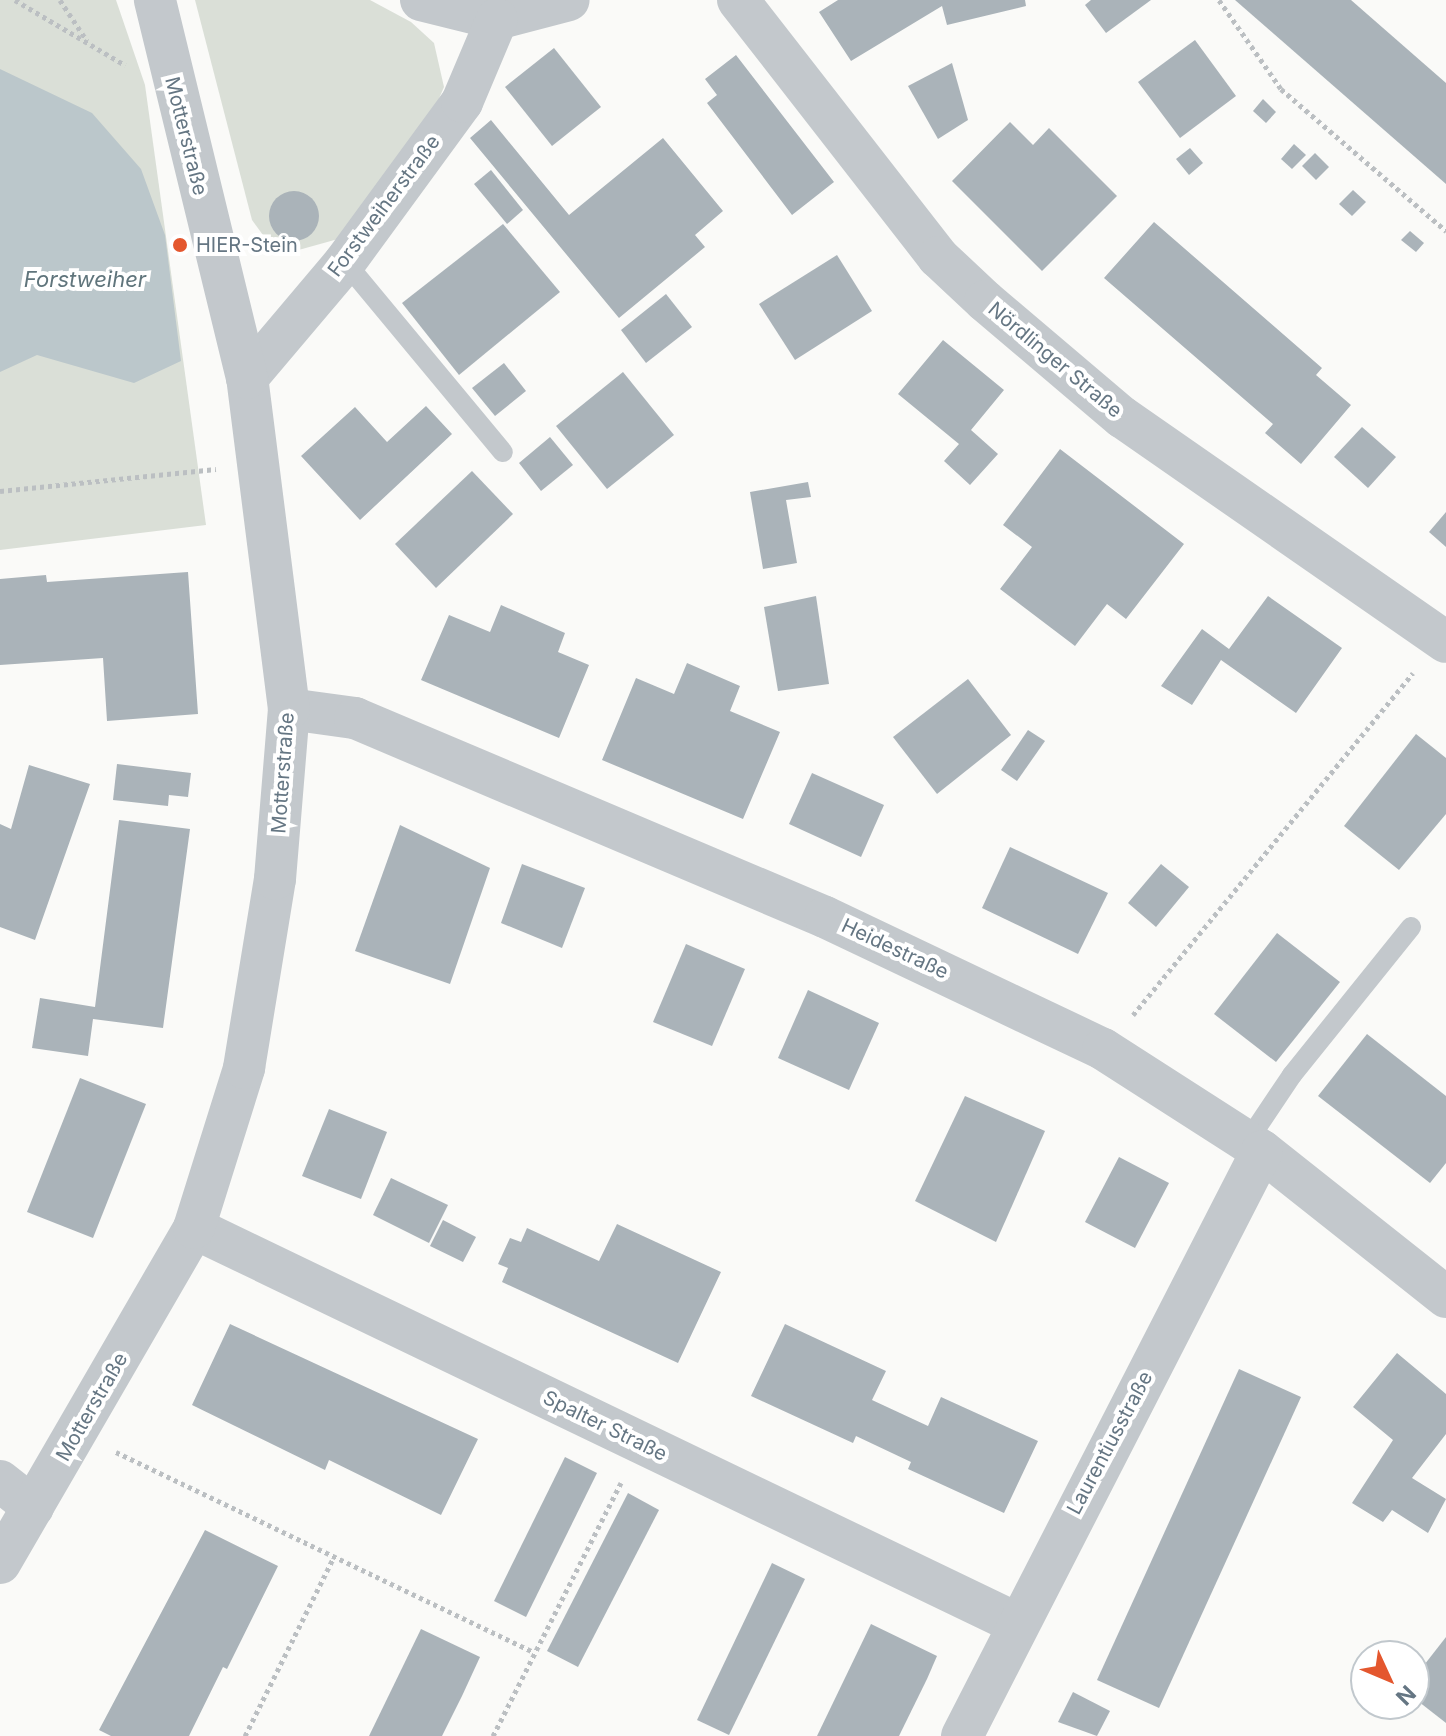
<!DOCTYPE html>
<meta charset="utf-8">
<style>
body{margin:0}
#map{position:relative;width:1446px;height:1736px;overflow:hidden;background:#fafaf8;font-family:Inter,sans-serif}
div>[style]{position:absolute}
.green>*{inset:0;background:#dadfd7}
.water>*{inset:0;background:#bbc7cb}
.building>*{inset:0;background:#aab3b9}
.round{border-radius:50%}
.path>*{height:5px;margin-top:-2.5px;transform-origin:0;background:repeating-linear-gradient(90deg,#bbbfc2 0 4px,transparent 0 8px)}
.service>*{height:20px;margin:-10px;padding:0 10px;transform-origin:10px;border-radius:10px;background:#c3c8cc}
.minor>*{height:42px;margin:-21px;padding:0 21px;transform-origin:21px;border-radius:21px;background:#c3c8cc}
.dots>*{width:22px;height:22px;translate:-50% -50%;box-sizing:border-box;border:4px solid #fff;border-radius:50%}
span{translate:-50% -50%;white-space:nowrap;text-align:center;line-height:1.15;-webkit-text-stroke:8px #fff;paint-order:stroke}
.street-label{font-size:20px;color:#657683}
.poi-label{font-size:20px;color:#657683}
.left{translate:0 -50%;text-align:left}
.water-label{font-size:22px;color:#60757c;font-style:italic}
.north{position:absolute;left:1350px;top:1640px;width:80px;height:80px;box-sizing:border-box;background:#fff;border:2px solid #c1c8cd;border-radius:50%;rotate:134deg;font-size:22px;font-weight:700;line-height:32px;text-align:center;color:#657683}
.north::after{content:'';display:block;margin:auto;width:28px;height:36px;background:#e4572e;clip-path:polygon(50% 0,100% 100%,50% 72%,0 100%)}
</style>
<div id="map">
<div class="green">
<div style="clip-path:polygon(0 0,116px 0,145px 85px,206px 525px,0 550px)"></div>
<div style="clip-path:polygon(195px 0,370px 0,411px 22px,434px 43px,444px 87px,433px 112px,338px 239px,295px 251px,271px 246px,252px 220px)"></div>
</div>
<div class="water">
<div style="clip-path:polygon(0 69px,92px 113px,141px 169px,165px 235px,181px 361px,134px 383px,37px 355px,0 372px)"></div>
</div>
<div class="building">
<div style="clip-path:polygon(838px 0,1025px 0,1026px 6px,947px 25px,942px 6px,851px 61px,819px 12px)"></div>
<div style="clip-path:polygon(1091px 0,1151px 0,1106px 33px,1085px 5px)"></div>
<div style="clip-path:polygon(1235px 0,1351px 0,1446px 83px,1446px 184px)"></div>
<div style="clip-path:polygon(1195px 40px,1236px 96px,1180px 138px,1138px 82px)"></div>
<div style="clip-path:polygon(554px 48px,601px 107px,552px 146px,505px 87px)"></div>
<div style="clip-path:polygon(736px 55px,834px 182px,792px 215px,707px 103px,717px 95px,705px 79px)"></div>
<div style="clip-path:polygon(952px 63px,968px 120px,938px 139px,908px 86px)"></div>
<div style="clip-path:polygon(1263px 99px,1276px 112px,1266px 123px,1253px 111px)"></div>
<div style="clip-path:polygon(491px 120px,569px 215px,663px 138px,723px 211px,695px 235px,705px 247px,619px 318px,470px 138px)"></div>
<div style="clip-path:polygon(1010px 122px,1033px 145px,1049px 128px,1117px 196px,1042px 271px,952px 181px)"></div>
<div style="clip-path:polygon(1294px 144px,1306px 155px,1292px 169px,1281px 159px)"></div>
<div style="clip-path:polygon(1190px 148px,1203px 163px,1189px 175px,1176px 159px)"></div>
<div style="clip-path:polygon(1315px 153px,1329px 167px,1316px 180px,1302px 166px)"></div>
<div style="clip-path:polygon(491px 170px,523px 210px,507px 224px,474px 184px)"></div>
<div style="clip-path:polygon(1353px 190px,1366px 202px,1352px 216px,1339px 204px)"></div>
<div class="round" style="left:269px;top:191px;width:50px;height:50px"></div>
<div style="clip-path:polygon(1154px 222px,1322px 368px,1316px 375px,1351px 405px,1301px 464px,1265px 433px,1273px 424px,1104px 278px)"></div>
<div style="clip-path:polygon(503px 224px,560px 292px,459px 375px,402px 303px)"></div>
<div style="clip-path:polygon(1410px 231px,1424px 243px,1416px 252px,1401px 240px)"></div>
<div style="clip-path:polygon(837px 255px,872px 311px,795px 360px,759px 304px)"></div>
<div style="clip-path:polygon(666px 294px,692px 327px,646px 363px,621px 330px)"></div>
<div style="clip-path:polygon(943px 340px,1004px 390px,971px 430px,998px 454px,970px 485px,944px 461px,959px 444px,898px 394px)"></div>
<div style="clip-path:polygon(504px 363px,526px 391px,495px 416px,472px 388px)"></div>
<div style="clip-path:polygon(623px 372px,674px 435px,607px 489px,556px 426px)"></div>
<div style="clip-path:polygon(426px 406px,452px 434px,360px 520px,301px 456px,355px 407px,387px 442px)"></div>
<div style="clip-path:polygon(1362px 427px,1396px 457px,1368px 488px,1334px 457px)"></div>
<div style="clip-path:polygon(550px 437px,573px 465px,541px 491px,519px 463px)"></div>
<div style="clip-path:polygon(1060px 449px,1184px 544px,1126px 619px,1107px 604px,1075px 646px,1000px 589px,1032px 547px,1003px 525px)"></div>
<div style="clip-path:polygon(472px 471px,513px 514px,436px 588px,395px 544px)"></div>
<div style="clip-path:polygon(808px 482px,811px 497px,786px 500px,797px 563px,763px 569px,750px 492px)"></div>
<div style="clip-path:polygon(1446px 512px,1446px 547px,1429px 532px)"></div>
<div style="clip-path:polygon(188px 572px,198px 714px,107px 721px,103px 658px,0 665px,0 579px,46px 575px,47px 582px)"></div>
<div style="clip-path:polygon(816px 596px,829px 684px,778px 691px,764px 607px)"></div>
<div style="clip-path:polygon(1268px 596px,1342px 648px,1296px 713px,1221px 660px,1192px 705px,1161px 686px,1202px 629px,1229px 649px)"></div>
<div style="clip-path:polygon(501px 605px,565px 633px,558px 652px,589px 665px,559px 738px,421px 680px,449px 615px,490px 632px)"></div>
<div style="clip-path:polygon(687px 663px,740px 686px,730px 711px,780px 732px,743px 819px,602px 760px,636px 678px,674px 694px)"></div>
<div style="clip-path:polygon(968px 679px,1011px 735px,937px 794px,893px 737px)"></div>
<div style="clip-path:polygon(1028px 730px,1045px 741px,1017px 781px,1001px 770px)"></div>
<div style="clip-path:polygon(1416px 734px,1446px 758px,1446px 814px,1399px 870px,1344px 826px)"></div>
<div style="clip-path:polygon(117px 764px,191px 773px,188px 797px,169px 795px,168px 806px,113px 800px)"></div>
<div style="clip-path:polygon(29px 765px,90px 784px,35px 940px,0 927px,0 824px,11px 829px)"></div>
<div style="clip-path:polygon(812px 773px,884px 805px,861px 857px,789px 824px)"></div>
<div style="clip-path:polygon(119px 820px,190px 829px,163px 1028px,93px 1019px,88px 1056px,32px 1048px,40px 998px,95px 1007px)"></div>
<div style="clip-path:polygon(400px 825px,490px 868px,450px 984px,355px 951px)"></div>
<div style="clip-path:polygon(1010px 847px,1108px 893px,1078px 954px,982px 908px)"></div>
<div style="clip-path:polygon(522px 864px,585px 888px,562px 948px,501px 923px)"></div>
<div style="clip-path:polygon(1161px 864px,1189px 887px,1156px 927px,1128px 903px)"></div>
<div style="clip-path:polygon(1277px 933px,1340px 982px,1276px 1062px,1214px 1014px)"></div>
<div style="clip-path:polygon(686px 944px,745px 969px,712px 1046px,653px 1022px)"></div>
<div style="clip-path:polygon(808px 990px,879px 1023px,849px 1090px,778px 1058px)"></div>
<div style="clip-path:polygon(1367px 1034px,1446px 1096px,1446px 1163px,1430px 1183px,1318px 1096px)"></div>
<div style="clip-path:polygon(80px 1078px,146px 1104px,93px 1238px,27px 1212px)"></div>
<div style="clip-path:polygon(965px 1096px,1045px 1131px,996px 1242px,915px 1201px)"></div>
<div style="clip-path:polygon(329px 1109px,387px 1132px,361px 1199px,302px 1176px)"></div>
<div style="clip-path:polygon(1119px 1157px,1169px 1183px,1135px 1248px,1085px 1222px)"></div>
<div style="clip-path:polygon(391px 1178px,448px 1205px,429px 1243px,373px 1215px)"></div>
<div style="clip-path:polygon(443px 1220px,476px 1237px,463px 1262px,430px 1246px)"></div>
<div style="clip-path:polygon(617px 1224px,721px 1272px,678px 1363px,502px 1282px,508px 1268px,498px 1264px,510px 1238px,521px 1242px,527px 1228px,599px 1261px)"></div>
<div style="clip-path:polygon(230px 1324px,478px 1439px,441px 1515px,329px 1460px,325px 1470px,192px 1405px)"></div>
<div style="clip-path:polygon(785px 1324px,886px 1371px,872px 1400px,928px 1426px,941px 1397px,1038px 1441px,1004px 1513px,908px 1469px,911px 1462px,856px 1436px,853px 1443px,751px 1396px)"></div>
<div style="clip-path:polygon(1397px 1353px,1446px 1394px,1446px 1434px,1412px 1478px,1446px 1499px,1428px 1533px,1392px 1510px,1383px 1522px,1352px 1503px,1393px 1440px,1353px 1407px)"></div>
<div style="clip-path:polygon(1239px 1369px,1301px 1397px,1159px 1708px,1097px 1680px)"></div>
<div style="clip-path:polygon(565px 1457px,597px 1473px,526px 1617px,494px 1601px)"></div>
<div style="clip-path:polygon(628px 1493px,659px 1510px,578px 1667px,547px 1651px)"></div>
<div style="clip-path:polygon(205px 1530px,278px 1566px,227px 1669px,223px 1667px,189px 1736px,111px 1736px,99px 1730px)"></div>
<div style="clip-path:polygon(772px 1563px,805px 1579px,729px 1735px,697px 1720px)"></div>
<div style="clip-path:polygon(871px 1624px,937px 1656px,927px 1679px,899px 1736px,817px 1736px)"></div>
<div style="clip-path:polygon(421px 1629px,480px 1657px,462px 1696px,442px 1736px,369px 1736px)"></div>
<div style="clip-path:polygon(1446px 1637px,1446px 1723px,1414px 1698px,1414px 1678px)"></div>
<div style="clip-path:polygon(1073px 1692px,1110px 1711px,1097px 1736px,1058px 1722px)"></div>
</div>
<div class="path">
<div style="left:15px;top:0;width:128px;rotate:30.6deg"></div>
<div style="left:60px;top:0;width:49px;rotate:56.6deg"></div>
<div style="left:1219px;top:0;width:108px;rotate:55.1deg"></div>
<div style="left:1281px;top:89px;width:218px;rotate:40.7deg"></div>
<div style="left:0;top:491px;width:217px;rotate:-5.8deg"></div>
<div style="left:1133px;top:1015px;width:442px;rotate:-50.7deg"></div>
<div style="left:116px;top:1452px;width:463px;rotate:25.6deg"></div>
<div style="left:245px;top:1736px;width:200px;rotate:-63.6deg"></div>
<div style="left:493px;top:1736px;width:284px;rotate:-63.2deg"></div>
</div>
<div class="service">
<div style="left:345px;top:262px;width:247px;rotate:50.3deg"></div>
<div style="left:1247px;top:1142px;width:81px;rotate:-56.1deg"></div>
<div style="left:1292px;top:1075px;width:190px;rotate:-51.2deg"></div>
</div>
<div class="minor">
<div style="left:421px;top:0;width:78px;rotate:14deg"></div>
<div style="left:497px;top:19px;width:74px;rotate:-14.8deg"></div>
<div style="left:738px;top:0;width:326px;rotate:52.1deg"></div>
<div style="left:938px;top:257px;width:64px;rotate:43.1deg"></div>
<div style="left:985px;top:301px;width:180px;rotate:40.3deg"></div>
<div style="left:1122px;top:417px;width:394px;rotate:34.8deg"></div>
<div style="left:247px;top:378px;width:152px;rotate:-49.8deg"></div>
<div style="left:345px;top:262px;width:198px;rotate:-53.8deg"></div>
<div style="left:462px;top:102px;width:90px;rotate:-67.1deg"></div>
<div style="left:289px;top:709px;width:67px;rotate:7.8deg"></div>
<div style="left:355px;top:718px;width:510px;rotate:22.95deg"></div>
<div style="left:825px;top:917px;width:308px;rotate:25.4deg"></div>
<div style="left:1103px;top:1049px;width:189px;rotate:32.7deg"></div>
<div style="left:1262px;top:1151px;width:235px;rotate:38.4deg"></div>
<div style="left:194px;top:1228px;width:912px;rotate:25.67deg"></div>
<div style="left:0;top:1481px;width:42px;rotate:38.2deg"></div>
<div style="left:0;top:1563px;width:387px;rotate:-59.9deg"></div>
<div style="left:194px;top:1228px;width:168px;rotate:-72.6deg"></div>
<div style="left:244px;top:1068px;width:192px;rotate:-80.7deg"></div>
<div style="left:275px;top:879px;width:171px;rotate:-85.3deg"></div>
<div style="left:289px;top:709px;width:334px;rotate:-97.2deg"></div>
<div style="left:247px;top:378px;width:389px;rotate:-103.7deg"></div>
<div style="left:962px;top:1736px;width:657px;rotate:-62.85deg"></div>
</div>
<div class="dots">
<div style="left:180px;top:245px;background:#e4572e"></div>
</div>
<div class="street-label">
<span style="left:186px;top:136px;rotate:76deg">Motterstraße</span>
<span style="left:384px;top:206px;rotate:-53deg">Forstweiherstraße</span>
<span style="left:1055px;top:360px;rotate:40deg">Nördlinger Straße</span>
<span style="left:283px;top:773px;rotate:-86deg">Motterstraße</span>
<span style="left:895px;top:949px;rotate:25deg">Heidestraße</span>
<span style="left:92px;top:1407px;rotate:-60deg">Motterstraße</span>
<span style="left:605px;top:1426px;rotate:26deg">Spalter Straße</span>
<span style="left:1110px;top:1443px;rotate:-62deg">Laurentiusstraße</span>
</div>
<div class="poi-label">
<span class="left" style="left:196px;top:245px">HIER-Stein</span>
</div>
<div class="water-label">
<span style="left:85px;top:280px">Forstweiher</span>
</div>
<div class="north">N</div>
</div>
